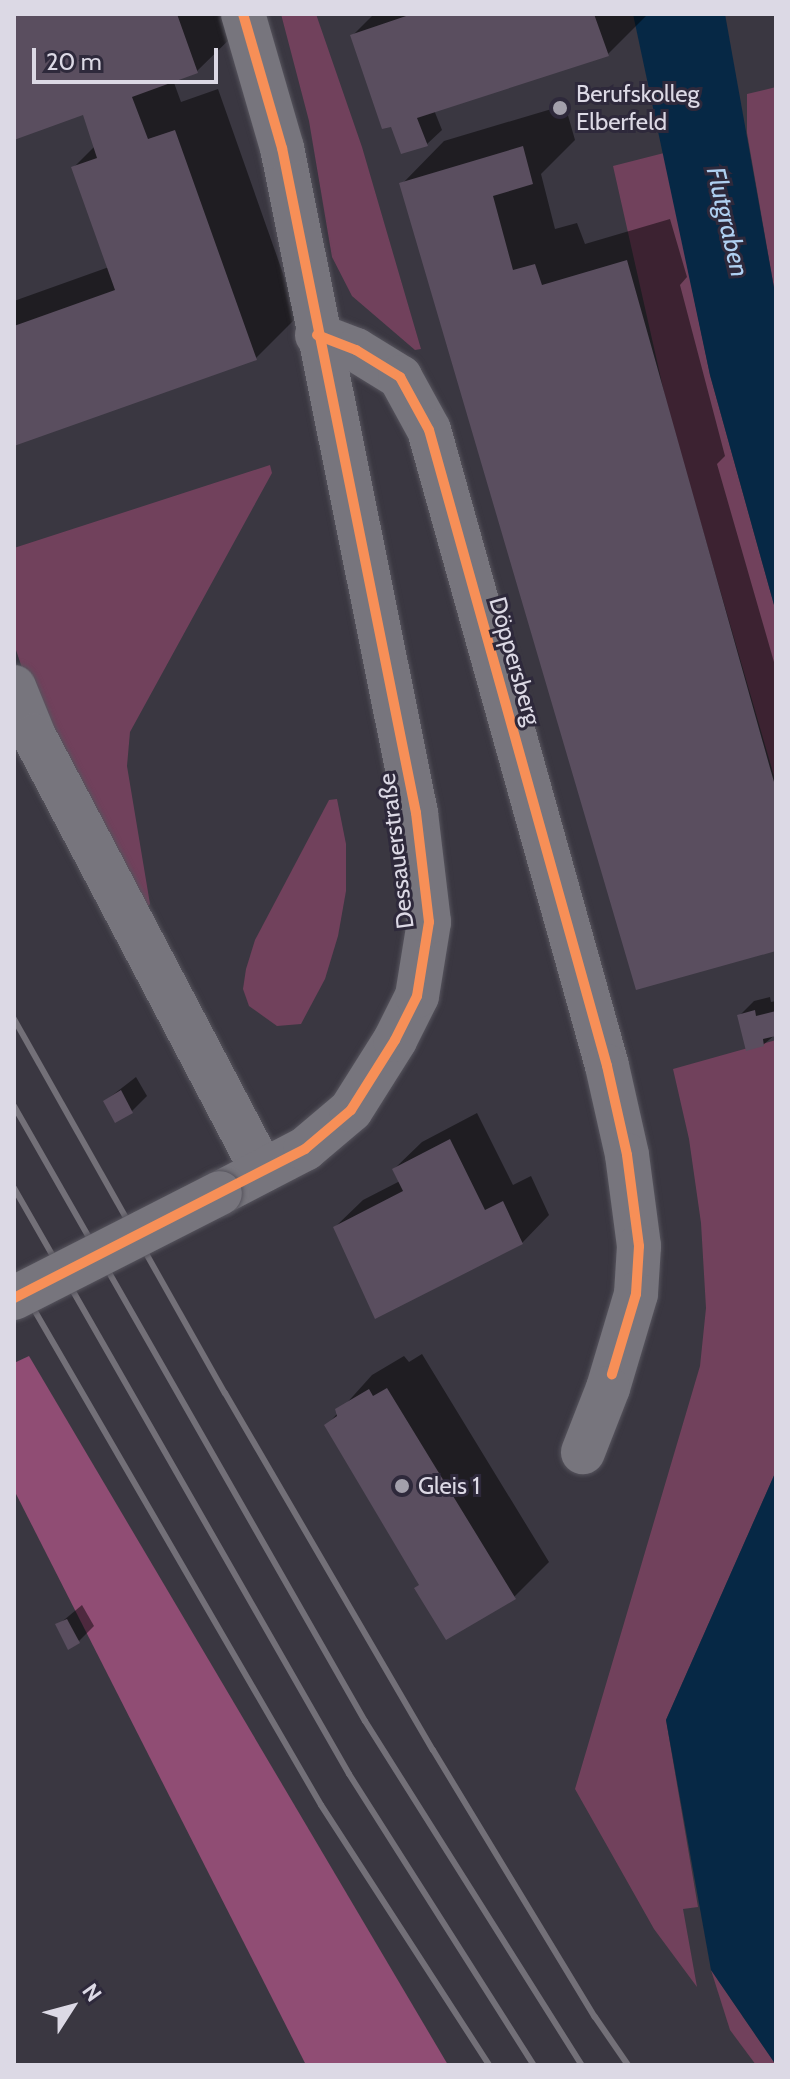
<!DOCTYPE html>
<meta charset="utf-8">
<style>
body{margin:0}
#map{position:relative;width:790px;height:2079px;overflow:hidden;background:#3a3741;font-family:Cabin,sans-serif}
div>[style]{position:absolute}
.green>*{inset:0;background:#71415c}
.forest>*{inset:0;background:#904d74}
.water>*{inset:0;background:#062845}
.shadow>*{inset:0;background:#0007}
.building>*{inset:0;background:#5a4e5f}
.roads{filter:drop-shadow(0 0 2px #56545d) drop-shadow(0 0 2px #56545d)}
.minor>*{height:44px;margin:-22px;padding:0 22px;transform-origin:22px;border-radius:22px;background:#77757d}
.rail>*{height:6px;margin:-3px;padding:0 3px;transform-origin:3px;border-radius:3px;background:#737078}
.bridges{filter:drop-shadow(0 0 2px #56545d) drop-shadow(0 0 2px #56545d)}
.minor-bridge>*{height:44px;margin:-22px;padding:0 22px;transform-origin:22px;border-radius:22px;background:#77757d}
.cycleway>*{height:10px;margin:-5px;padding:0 5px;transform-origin:5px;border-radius:5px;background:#f78f57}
.dots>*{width:22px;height:22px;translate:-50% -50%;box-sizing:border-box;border:4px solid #2e293b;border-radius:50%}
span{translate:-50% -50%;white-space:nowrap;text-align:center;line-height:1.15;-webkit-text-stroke:6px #2e293b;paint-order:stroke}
.poi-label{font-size:24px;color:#dcd9e5}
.left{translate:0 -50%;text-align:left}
.street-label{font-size:24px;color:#dcd9e5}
.water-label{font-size:26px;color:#afd0f1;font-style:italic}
.frame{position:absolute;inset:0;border:16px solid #dcd9e5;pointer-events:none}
.north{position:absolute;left:32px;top:1967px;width:80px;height:80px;-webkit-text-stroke:6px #2e293b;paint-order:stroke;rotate:54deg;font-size:22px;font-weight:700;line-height:32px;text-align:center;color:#dcd9e5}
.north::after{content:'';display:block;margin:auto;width:28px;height:36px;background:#dcd9e5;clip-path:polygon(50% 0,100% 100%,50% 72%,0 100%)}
.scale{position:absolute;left:32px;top:48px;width:186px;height:36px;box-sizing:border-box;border:4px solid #dcd9e5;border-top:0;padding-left:10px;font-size:24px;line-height:28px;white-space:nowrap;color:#dcd9e5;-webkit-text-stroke:6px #2e293b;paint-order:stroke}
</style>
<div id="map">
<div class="green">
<div style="clip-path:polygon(281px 14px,316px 14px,362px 147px,421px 349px,415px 350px,352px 296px,332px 257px,309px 121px)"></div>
<div style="clip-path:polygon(776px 87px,776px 299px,747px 133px,747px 94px)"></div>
<div style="clip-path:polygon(664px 153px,710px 375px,776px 612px,776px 783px,668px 410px,613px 166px)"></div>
<div style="clip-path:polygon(270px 465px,272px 473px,130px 732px,127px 766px,150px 904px,144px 911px,29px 689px,14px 644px,14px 548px)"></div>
<div style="clip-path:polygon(337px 799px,346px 844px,346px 891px,338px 936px,325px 979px,301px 1024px,277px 1026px,249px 1006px,243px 989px,246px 969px,255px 940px,329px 800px)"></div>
<div style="clip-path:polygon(776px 1040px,776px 1471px,666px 1720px,698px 1907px,683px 1909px,697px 1987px,654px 1929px,575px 1789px,700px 1366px,706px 1308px,701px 1223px,689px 1139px,673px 1069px)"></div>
<div style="clip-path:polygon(711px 1970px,776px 2065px,756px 2065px,730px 2030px)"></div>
</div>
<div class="forest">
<div style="clip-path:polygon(29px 1356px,448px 2065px,306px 2065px,14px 1490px,14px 1363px)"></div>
</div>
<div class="water">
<div style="clip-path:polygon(633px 14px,725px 14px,776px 299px,776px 612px,710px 375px)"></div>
<div style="clip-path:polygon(776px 1471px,776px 2065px,711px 1970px,666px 1720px)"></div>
</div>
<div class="shadow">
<div style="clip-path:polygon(14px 14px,234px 14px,240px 29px,197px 71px,173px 80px,181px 102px,218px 89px,298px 316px,256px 358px,14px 444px,14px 301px,109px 267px,74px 167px,95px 146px,91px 109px,14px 137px)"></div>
<div style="clip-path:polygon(374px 14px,648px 14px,608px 54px,434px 110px,442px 130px,427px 144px,399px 122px,352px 36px)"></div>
<div style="clip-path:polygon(565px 105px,575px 140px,541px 174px,555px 229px,577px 223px,585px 244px,670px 219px,687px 277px,680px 285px,725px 456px,717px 464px,776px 669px,776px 949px,402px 184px,444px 141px)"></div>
<div style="clip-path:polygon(770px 997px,771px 1002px,776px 1001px,776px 1034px,763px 1045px,739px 1016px,754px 1001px)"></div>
<div style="clip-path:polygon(136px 1077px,147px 1096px,132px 1111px,105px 1101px)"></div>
<div style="clip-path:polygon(477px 1113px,513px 1185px,531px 1176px,549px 1215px,522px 1243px,335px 1227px,363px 1200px,400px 1181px,394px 1169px,422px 1142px)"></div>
<div style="clip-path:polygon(422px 1354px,549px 1562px,514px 1597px,420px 1584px,327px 1425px,372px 1375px,404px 1356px,409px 1362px)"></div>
<div style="clip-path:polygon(82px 1605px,94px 1626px,79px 1641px,58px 1625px)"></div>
</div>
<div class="building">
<div style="clip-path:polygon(14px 14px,177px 14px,198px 73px,132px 97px,148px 139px,175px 130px,257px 360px,14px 446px,14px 326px,115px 290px,71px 167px,97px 158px,83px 115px,14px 140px)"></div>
<div style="clip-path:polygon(412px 14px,594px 14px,609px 56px,417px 118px,428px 146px,401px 154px,391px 127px,382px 129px,350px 35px)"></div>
<div style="clip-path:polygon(523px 146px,533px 184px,493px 196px,513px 270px,535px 264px,542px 285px,627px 260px,776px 789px,776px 951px,636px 990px,399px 183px)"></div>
<div style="clip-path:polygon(755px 1010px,756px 1016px,776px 1011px,776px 1036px,763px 1039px,764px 1046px,746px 1051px,737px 1015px)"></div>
<div style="clip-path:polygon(121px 1090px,133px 1113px,115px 1123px,103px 1101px)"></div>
<div style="clip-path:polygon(450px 1139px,485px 1210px,503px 1201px,523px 1244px,375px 1319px,333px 1227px,403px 1191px,392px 1169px)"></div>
<div style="clip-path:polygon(387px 1388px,516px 1599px,446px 1640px,414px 1588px,419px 1585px,324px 1425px,337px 1416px,335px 1409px,369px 1389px,373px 1396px)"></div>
<div style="clip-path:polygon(67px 1619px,80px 1643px,68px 1650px,55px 1624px)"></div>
</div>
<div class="roads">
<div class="minor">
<div style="left:317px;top:335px;width:42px;rotate:21deg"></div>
<div style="left:356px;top:350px;width:52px;rotate:31.5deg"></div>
<div style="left:400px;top:377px;width:60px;rotate:61.3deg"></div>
<div style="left:429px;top:430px;width:660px;rotate:74.36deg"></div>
<div style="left:607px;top:1066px;width:91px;rotate:77.3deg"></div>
<div style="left:627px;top:1155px;width:92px;rotate:82.5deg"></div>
<div style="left:639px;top:1246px;width:48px;rotate:93.6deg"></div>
<div style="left:636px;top:1294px;width:98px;rotate:106.6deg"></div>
<div style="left:608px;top:1388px;width:69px;rotate:111.3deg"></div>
<div style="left:14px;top:687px;width:53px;rotate:67.8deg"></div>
<div style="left:34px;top:736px;width:491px;rotate:62.3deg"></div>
<div style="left:220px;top:1193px;width:96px;rotate:-27.4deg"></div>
<div style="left:305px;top:1149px;width:60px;rotate:-40.3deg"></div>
<div style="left:351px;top:1110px;width:83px;rotate:-57.8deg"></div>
<div style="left:395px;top:1040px;width:49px;rotate:-63.4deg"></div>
<div style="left:417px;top:996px;width:75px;rotate:-80.8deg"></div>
<div style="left:429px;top:922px;width:110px;rotate:-96.8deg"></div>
<div style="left:416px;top:813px;width:678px;rotate:-101.39deg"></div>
<div style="left:282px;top:148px;width:140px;rotate:-106.2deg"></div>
</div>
</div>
<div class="rail">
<div style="left:14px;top:1019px;width:429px;rotate:60.6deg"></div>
<div style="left:225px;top:1393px;width:413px;rotate:59.8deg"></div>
<div style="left:433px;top:1750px;width:312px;rotate:58.8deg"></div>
<div style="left:595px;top:2017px;width:58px;rotate:55.5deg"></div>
<div style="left:14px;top:1106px;width:708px;rotate:60.29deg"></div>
<div style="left:365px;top:1721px;width:407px;rotate:57.8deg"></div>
<div style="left:14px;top:1188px;width:675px;rotate:60.24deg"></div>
<div style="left:349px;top:1774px;width:345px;rotate:57.6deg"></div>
<div style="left:14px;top:1275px;width:612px;rotate:59.92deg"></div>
<div style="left:321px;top:1805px;width:310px;rotate:57.1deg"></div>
</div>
<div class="bridges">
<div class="minor-bridge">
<div style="left:14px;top:1298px;width:231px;rotate:-27deg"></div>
</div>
</div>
<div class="cycleway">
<div style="left:317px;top:335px;width:42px;rotate:21deg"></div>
<div style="left:356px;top:350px;width:52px;rotate:31.5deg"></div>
<div style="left:400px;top:377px;width:60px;rotate:61.3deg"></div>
<div style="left:429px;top:430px;width:660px;rotate:74.36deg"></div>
<div style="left:607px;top:1066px;width:91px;rotate:77.3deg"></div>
<div style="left:627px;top:1155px;width:92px;rotate:82.5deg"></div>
<div style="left:639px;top:1246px;width:48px;rotate:93.6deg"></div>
<div style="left:636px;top:1294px;width:84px;rotate:106.7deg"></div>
<div style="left:14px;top:1298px;width:327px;rotate:-27.1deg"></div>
<div style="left:305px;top:1149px;width:60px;rotate:-40.3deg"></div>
<div style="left:351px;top:1110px;width:83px;rotate:-57.8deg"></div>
<div style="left:395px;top:1040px;width:49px;rotate:-63.4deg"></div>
<div style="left:417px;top:996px;width:75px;rotate:-80.8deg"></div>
<div style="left:429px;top:922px;width:110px;rotate:-96.8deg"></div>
<div style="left:416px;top:813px;width:678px;rotate:-101.39deg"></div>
<div style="left:282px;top:148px;width:140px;rotate:-106.2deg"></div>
</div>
<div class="dots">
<div style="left:560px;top:108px;background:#a3a0ac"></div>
<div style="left:402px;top:1486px;background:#a3a0ac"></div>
</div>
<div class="poi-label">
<span class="left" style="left:576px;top:108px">Berufskolleg<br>Elberfeld</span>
<span class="left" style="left:418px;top:1486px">Gleis 1</span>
</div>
<div class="street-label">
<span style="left:515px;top:661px;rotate:74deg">Döppersberg</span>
<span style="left:396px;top:851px;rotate:-97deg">Dessauerstraße</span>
</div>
<div class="water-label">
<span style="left:727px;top:222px;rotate:77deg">Flutgraben</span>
</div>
<div class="frame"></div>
<div class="north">N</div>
<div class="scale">20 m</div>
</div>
